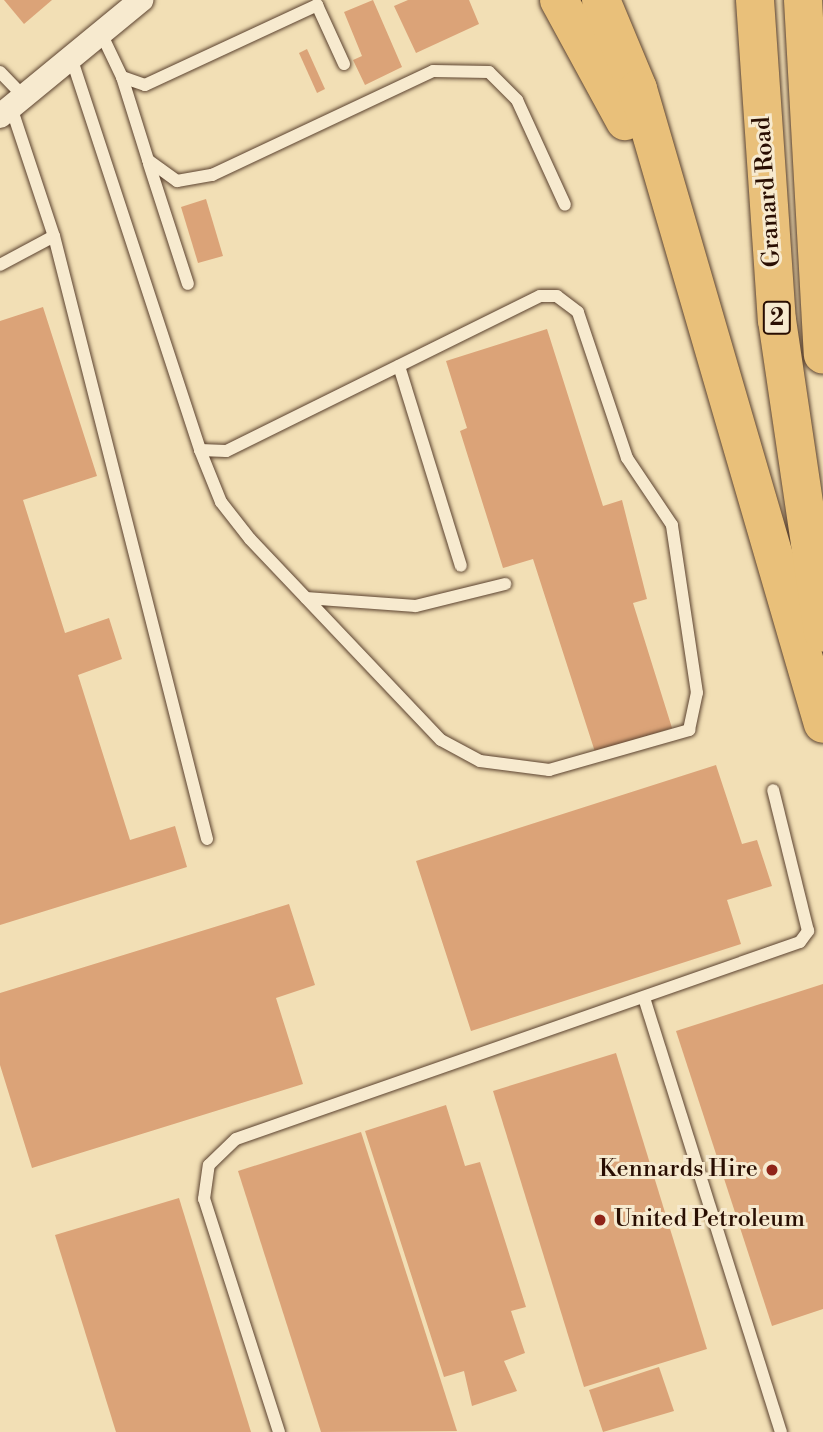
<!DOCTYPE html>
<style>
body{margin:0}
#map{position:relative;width:823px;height:1432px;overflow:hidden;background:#f2dfb5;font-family:"Libre Bodoni",serif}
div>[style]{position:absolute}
.building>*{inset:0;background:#dba378}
.roads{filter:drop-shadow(0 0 2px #5b422f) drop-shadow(0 0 2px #5b422f)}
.lane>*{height:12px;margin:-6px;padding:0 6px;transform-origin:6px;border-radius:6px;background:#f7eacf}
.street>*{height:24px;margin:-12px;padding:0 12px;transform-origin:12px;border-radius:12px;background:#f7eacf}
.highway>*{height:38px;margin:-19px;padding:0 19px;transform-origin:19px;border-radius:19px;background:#e9c07a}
.dots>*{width:19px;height:19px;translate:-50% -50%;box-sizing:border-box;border:4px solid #f7eacf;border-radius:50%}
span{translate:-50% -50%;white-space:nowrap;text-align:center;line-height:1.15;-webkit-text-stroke:6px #f7eacf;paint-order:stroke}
.shield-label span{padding:2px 5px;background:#f7eacf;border:2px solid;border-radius:5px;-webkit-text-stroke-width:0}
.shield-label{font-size:23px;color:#290e02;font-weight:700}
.street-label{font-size:24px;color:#290e02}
.poi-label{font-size:24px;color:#290e02}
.right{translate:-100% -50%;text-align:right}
.left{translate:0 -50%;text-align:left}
</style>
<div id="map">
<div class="building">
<div style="clip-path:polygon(4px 0,52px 0,24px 24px)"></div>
<div style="clip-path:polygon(373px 0,402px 67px,365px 85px,353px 60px,362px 56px,344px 12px)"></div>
<div style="clip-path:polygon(408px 0,469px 0,479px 24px,416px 53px,394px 6px)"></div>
<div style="clip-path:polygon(307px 49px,325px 89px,317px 93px,299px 53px)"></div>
<div style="clip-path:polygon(206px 199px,223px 256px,198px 263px,181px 207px)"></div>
<div style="clip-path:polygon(43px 307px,97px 476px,23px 500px,65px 633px,109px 618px,122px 659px,78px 675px,130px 840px,175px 826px,187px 867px,0 925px,0 321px)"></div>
<div style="clip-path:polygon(547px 329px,603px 506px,622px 500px,647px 599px,633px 603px,672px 728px,595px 752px,533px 559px,503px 568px,460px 431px,467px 428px,446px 361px)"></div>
<div style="clip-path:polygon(716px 765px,742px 844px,757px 840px,772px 886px,727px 900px,741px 944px,471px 1031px,416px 861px)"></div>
<div style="clip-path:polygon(289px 904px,315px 985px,276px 998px,303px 1084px,32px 1168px,0 1065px,0 993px)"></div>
<div style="clip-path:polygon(823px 984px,823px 1309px,772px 1326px,676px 1031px)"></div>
<div style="clip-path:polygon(616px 1053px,707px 1349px,584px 1387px,493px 1091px)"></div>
<div style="clip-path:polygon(446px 1105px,465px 1166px,480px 1162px,526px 1307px,511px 1311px,525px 1353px,504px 1361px,517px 1391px,472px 1406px,464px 1371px,444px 1377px,365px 1131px)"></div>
<div style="clip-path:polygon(361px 1132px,457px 1431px,321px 1432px,238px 1171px)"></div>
<div style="clip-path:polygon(179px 1198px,251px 1432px,116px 1432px,55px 1235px)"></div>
<div style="clip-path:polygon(659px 1367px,674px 1411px,603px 1432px,589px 1390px)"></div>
</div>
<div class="roads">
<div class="lane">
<div style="left:101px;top:33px;width:49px;rotate:64.5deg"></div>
<div style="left:122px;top:77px;width:24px;rotate:19deg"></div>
<div style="left:145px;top:85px;width:190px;rotate:-24.9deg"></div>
<div style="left:317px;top:5px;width:65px;rotate:65.4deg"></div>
<div style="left:71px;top:57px;width:414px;rotate:71.8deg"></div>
<div style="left:200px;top:450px;width:56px;rotate:68deg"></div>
<div style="left:221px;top:502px;width:47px;rotate:51.9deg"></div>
<div style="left:250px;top:539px;width:277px;rotate:46.5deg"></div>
<div style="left:441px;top:740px;width:44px;rotate:28.3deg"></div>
<div style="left:480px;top:761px;width:70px;rotate:7.4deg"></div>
<div style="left:549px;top:770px;width:146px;rotate:-15.9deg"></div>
<div style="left:689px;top:730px;width:38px;rotate:-78deg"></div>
<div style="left:697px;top:693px;width:170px;rotate:-98.5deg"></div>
<div style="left:672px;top:525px;width:81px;rotate:-123.9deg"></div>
<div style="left:627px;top:458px;width:154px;rotate:-108.6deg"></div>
<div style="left:578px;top:312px;width:26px;rotate:-143deg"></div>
<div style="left:557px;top:296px;width:17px;rotate:180deg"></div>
<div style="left:540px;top:296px;width:350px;rotate:153.7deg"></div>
<div style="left:226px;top:451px;width:26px;rotate:-178deg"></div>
<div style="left:0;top:72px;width:35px;rotate:46deg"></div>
<div style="left:122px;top:77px;width:87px;rotate:72.6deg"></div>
<div style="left:148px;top:160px;width:36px;rotate:36deg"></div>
<div style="left:177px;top:181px;width:36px;rotate:-10deg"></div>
<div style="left:212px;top:175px;width:244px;rotate:-25.2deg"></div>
<div style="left:433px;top:71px;width:56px;rotate:1deg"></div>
<div style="left:489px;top:72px;width:40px;rotate:45deg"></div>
<div style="left:517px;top:100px;width:115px;rotate:65.4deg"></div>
<div style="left:11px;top:107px;width:136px;rotate:71.6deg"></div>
<div style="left:54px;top:236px;width:622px;rotate:75.76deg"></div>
<div style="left:149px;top:164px;width:126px;rotate:72deg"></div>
<div style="left:0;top:265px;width:61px;rotate:-28.2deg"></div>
<div style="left:399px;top:366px;width:209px;rotate:72.8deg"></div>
<div style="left:306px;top:598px;width:110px;rotate:4.2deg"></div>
<div style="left:416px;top:606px;width:92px;rotate:-13.9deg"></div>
<div style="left:645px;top:1001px;width:452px;rotate:72.5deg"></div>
<div style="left:279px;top:1432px;width:245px;rotate:-107.8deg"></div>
<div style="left:204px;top:1199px;width:34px;rotate:-82deg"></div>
<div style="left:209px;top:1165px;width:37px;rotate:-44deg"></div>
<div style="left:236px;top:1139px;width:597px;rotate:-19.25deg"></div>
<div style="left:800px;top:942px;width:14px;rotate:-54deg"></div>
<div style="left:808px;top:931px;width:145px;rotate:-103.9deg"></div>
</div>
<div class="street">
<div style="left:0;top:116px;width:183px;rotate:-39.4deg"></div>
</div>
<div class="highway">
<div style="left:559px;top:0;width:138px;rotate:61.4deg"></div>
<div style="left:601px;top:0;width:96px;rotate:67.4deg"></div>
<div style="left:638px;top:89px;width:661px;rotate:73.76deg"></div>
<div style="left:755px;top:0;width:321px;rotate:86.1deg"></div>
<div style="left:777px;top:320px;width:316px;rotate:81.6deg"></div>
<div style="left:803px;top:0;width:355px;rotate:86.8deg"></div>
</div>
</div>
<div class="dots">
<div style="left:772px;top:1170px;background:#8f2418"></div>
<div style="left:600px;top:1220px;background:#8f2418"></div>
</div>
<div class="shield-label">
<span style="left:777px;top:318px">2</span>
</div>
<div class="street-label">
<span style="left:768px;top:192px;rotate:-94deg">Granard Road</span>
</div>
<div class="poi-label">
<span class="right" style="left:758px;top:1170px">Kennards Hire</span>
<span class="left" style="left:614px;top:1220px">United Petroleum</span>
</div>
</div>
